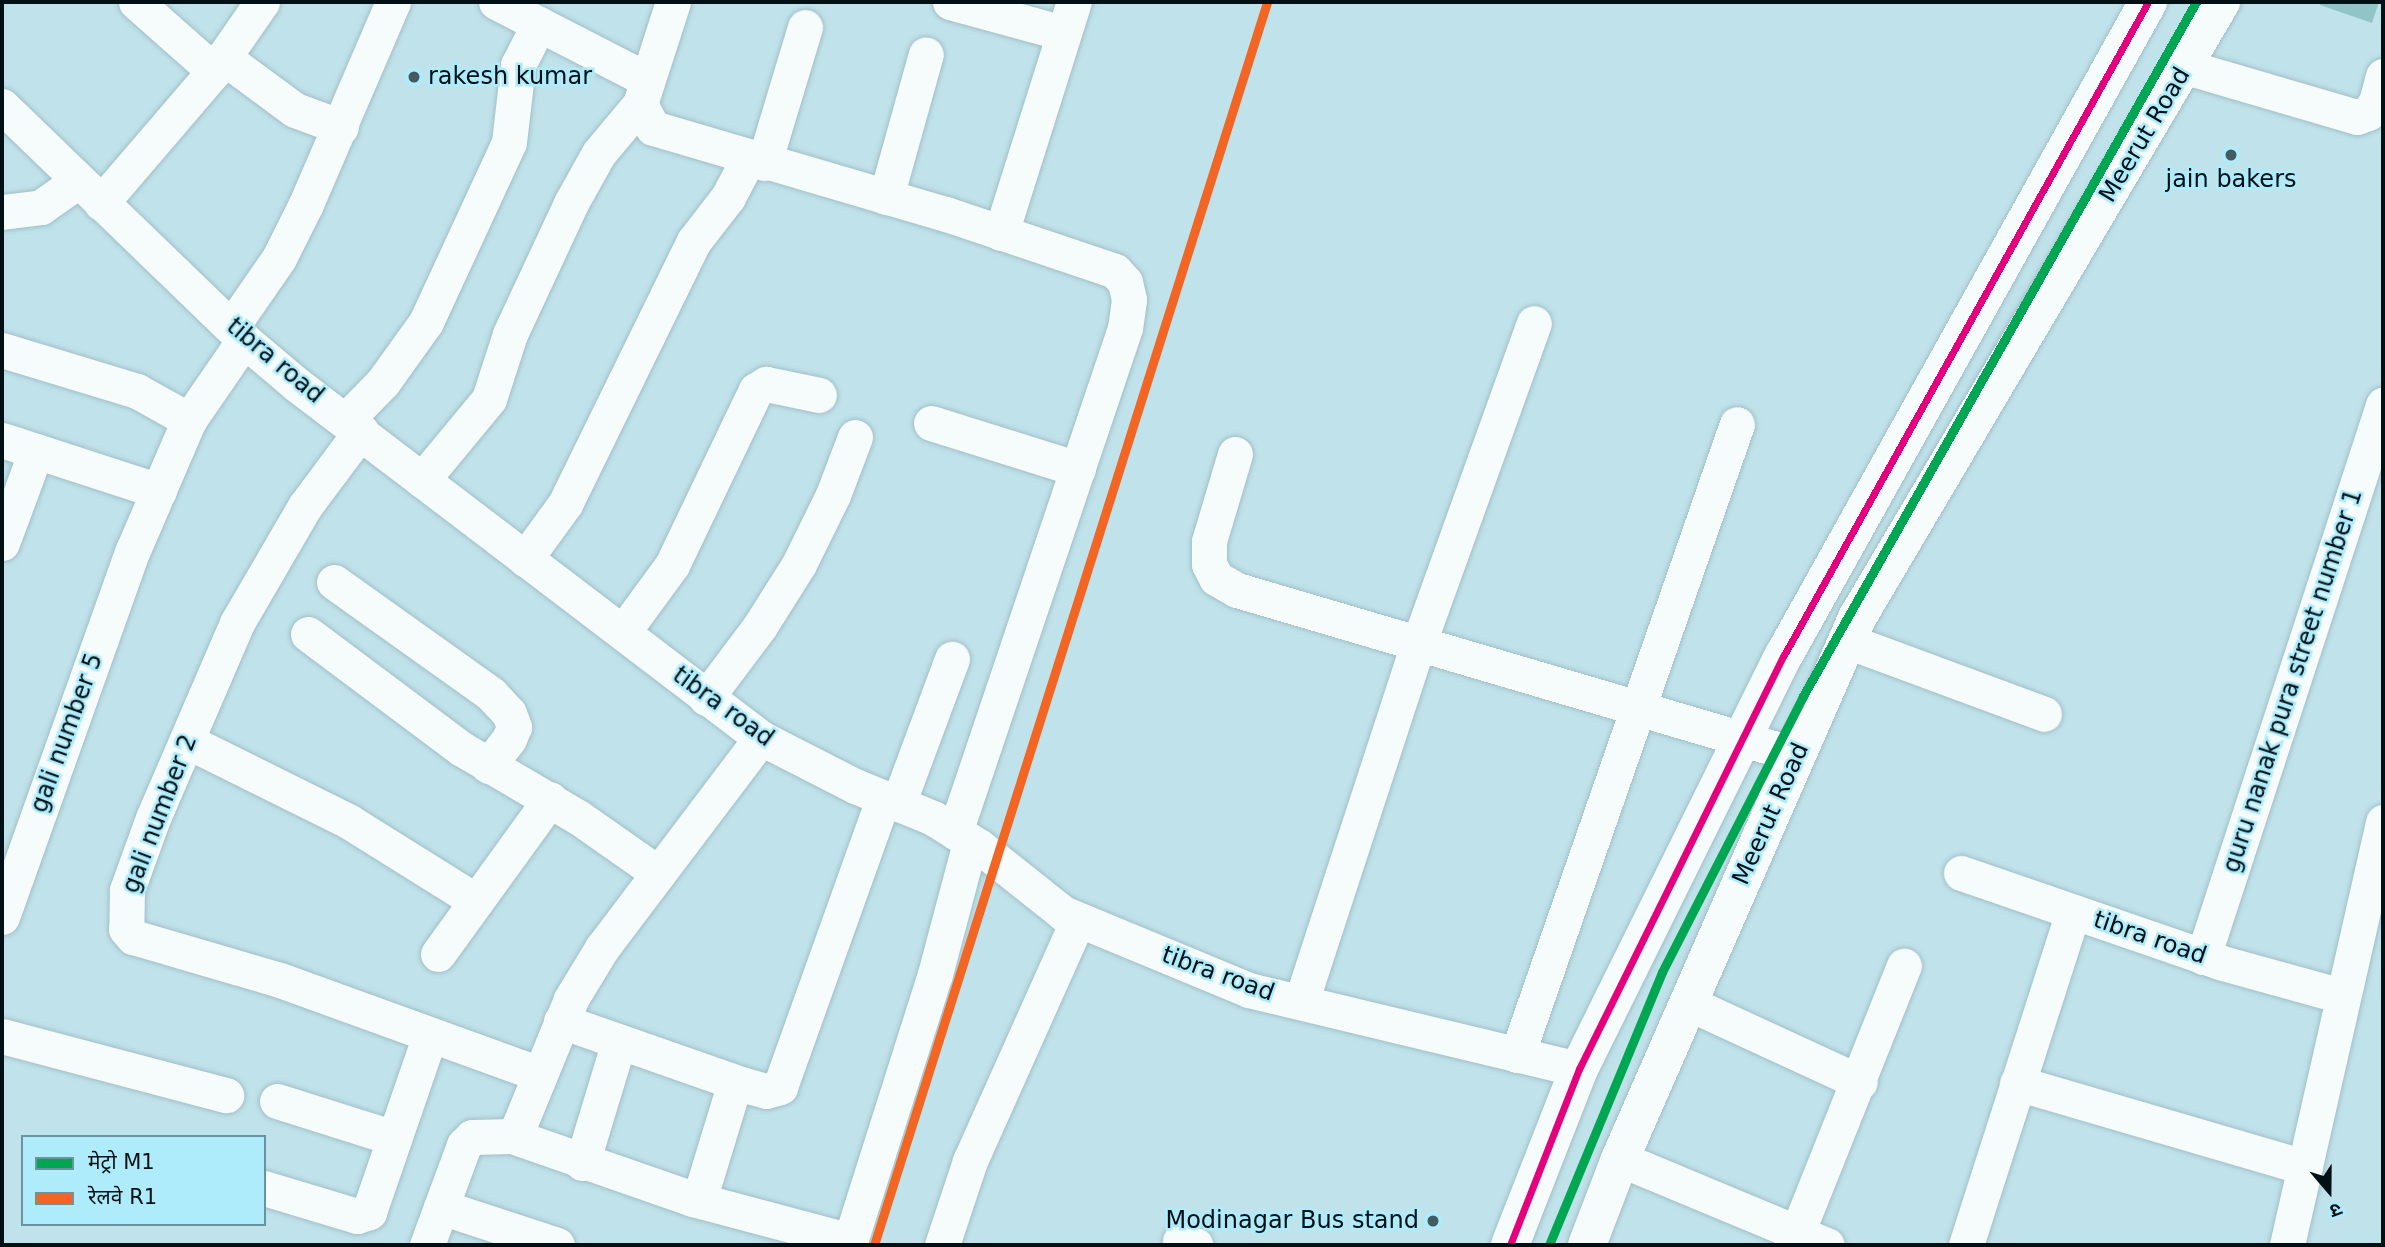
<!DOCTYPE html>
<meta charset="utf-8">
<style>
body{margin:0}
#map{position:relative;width:2385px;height:1247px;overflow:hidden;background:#c0e2ea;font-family:"DejaVu Sans","Noto Sans Devanagari",sans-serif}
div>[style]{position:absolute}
.building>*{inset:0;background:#91c4c7}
.roads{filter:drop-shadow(0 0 2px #a1bfc6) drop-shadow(0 0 2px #a1bfc6)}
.minor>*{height:35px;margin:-17.5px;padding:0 17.5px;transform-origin:17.5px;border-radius:17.5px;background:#f6fbfc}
.highway>*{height:38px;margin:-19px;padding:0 19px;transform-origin:19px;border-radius:19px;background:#f6fbfc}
.bus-1>*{height:7px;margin:-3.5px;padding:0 3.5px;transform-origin:3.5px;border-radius:3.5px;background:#e5007d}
.rail-1>*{height:9px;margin:-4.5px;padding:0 4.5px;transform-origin:4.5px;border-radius:4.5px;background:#f26522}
.metro-1>*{height:9px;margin:-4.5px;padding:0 4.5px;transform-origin:4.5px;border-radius:4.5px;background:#00a651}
.dots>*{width:19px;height:19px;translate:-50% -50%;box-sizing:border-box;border:4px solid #afecfb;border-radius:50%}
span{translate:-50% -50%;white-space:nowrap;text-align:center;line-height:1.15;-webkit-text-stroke:5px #afecfb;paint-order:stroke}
.poi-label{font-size:24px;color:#001015}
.left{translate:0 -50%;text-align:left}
.right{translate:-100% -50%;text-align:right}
.street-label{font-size:24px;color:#001015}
.frame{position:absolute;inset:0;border:4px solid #001015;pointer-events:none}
.legend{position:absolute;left:21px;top:1135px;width:245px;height:91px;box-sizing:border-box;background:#afecfb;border:2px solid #69949f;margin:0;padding:9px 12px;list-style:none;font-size:21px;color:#001015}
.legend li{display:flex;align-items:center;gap:14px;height:35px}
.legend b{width:35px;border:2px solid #69949f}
.north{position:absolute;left:2294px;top:1156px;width:70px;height:70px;-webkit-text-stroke:5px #afecfb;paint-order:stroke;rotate:160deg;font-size:19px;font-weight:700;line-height:28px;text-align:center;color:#001015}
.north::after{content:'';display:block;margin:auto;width:24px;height:32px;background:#001015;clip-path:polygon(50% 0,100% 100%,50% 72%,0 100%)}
</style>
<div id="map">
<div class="building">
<div style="clip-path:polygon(2320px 2px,2379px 2px,2372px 23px,2320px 5px)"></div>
</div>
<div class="roads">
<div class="minor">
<div style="left:136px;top:2px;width:104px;rotate:41.5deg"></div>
<div style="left:496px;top:2px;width:169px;rotate:27.2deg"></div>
<div style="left:673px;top:2px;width:107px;rotate:107.9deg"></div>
<div style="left:640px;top:104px;width:27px;rotate:62deg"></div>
<div style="left:653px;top:128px;width:305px;rotate:16.4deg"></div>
<div style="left:946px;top:214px;width:178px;rotate:18.6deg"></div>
<div style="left:1115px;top:271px;width:15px;rotate:48deg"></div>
<div style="left:1125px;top:282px;width:18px;rotate:77deg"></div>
<div style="left:1129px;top:300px;width:28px;rotate:98deg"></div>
<div style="left:1125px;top:328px;width:532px;rotate:108.64deg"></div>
<div style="left:950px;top:2px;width:117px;rotate:15.3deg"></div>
<div style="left:223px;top:57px;width:89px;rotate:36.4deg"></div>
<div style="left:295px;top:110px;width:49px;rotate:20.3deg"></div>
<div style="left:2186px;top:67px;width:178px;rotate:16.3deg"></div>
<div style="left:2357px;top:117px;width:12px;rotate:-20deg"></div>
<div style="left:2368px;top:113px;width:14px;rotate:-54deg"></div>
<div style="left:2376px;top:102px;width:27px;rotate:-75deg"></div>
<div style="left:2px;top:106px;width:337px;rotate:44deg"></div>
<div style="left:244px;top:340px;width:68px;rotate:40.2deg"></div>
<div style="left:296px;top:384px;width:584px;rotate:37.28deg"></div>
<div style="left:761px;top:738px;width:106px;rotate:27.1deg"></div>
<div style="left:855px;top:786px;width:84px;rotate:22.3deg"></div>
<div style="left:933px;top:818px;width:55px;rotate:31.7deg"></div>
<div style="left:980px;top:847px;width:106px;rotate:38.5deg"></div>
<div style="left:1063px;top:913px;width:201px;rotate:22.5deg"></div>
<div style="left:1249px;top:990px;width:339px;rotate:13.5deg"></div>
<div style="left:764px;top:163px;width:142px;rotate:-73.2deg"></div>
<div style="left:886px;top:197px;width:148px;rotate:-74.4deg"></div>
<div style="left:101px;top:203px;width:174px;rotate:-49.4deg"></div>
<div style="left:214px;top:71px;width:84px;rotate:-55.2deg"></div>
<div style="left:2px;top:212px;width:39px;rotate:-7deg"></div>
<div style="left:41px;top:207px;width:45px;rotate:-35.1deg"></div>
<div style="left:1001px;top:233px;width:242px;rotate:-72.5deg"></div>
<div style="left:232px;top:326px;width:83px;rotate:-55.3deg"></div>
<div style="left:279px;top:258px;width:60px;rotate:-63.4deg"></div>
<div style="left:306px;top:204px;width:220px;rotate:-66.7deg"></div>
<div style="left:2px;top:350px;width:141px;rotate:16.9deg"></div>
<div style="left:137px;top:391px;width:60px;rotate:29.1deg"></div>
<div style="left:347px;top:419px;width:52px;rotate:-45.8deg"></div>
<div style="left:383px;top:382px;width:74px;rotate:-54.4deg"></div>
<div style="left:426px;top:322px;width:198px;rotate:-65.2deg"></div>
<div style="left:509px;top:142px;width:78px;rotate:-83.3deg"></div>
<div style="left:518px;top:65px;width:46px;rotate:-62.9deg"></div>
<div style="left:931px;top:423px;width:154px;rotate:17.4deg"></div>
<div style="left:361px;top:431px;width:94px;rotate:126.7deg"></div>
<div style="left:305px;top:506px;width:135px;rotate:120.2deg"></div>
<div style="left:237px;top:623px;width:212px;rotate:113.3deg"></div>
<div style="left:153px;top:818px;width:77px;rotate:109.9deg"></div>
<div style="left:127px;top:890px;width:39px;rotate:91deg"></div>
<div style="left:126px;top:929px;width:11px;rotate:49deg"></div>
<div style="left:133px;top:937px;width:153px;rotate:16.3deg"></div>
<div style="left:280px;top:980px;width:276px;rotate:19.9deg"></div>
<div style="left:2px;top:440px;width:165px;rotate:18deg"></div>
<div style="left:1235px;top:454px;width:91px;rotate:106.6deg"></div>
<div style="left:1209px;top:541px;width:23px;rotate:90deg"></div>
<div style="left:1209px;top:564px;width:16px;rotate:63deg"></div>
<div style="left:1216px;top:578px;width:24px;rotate:30deg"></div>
<div style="left:1237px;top:590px;width:584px;rotate:16.42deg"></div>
<div style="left:422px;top:480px;width:105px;rotate:-50.4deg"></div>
<div style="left:489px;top:399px;width:68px;rotate:-72.1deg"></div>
<div style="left:510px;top:334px;width:145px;rotate:-65deg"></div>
<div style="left:571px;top:203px;width:57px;rotate:-60.8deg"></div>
<div style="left:599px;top:153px;width:64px;rotate:-50.1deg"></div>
<div style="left:2px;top:543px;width:98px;rotate:-69.7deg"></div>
<div style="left:525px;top:559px;width:68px;rotate:-54deg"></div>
<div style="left:565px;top:504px;width:293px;rotate:-63.9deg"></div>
<div style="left:694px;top:241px;width:56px;rotate:-52.3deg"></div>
<div style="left:728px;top:197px;width:43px;rotate:-62.2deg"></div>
<div style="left:334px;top:582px;width:193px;rotate:35.5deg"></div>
<div style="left:491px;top:694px;width:26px;rotate:47deg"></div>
<div style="left:509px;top:713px;width:15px;rotate:70deg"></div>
<div style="left:514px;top:727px;width:13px;rotate:113deg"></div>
<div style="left:509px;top:739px;width:34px;rotate:128deg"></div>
<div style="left:623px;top:632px;width:83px;rotate:-53.8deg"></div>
<div style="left:672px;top:565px;width:194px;rotate:-64.4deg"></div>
<div style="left:756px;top:390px;width:12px;rotate:-31deg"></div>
<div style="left:766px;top:384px;width:54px;rotate:11.7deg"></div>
<div style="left:308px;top:634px;width:192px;rotate:36.8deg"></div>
<div style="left:462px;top:749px;width:134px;rotate:30.4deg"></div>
<div style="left:578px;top:817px;width:98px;rotate:35deg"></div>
<div style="left:1847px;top:641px;width:210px;rotate:20.3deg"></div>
<div style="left:706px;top:698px;width:90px;rotate:-53.1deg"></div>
<div style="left:760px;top:626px;width:73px;rotate:-57.8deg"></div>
<div style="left:799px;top:564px;width:77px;rotate:-63.8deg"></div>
<div style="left:833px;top:495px;width:62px;rotate:-69.2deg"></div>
<div style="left:187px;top:741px;width:180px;rotate:26.4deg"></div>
<div style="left:348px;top:821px;width:151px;rotate:32deg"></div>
<div style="left:898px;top:804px;width:155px;rotate:-69.6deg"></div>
<div style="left:1961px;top:873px;width:273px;rotate:19deg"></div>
<div style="left:2219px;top:962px;width:128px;rotate:15.5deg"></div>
<div style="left:2px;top:917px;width:390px;rotate:-70.4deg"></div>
<div style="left:133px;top:550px;width:142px;rotate:-66.7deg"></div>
<div style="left:189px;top:420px;width:97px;rotate:-55.5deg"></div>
<div style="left:438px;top:954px;width:191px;rotate:-54.1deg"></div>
<div style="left:2203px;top:957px;width:581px;rotate:-71.94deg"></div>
<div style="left:1301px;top:1002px;width:376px;rotate:-71.9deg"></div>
<div style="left:1418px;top:645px;width:342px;rotate:-70.2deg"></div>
<div style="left:1688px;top:1003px;width:189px;rotate:24.7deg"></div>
<div style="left:561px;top:1021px;width:194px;rotate:19.3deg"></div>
<div style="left:744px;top:1085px;width:23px;rotate:15deg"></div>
<div style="left:766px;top:1091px;width:15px;rotate:-16deg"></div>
<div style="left:780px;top:1087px;width:306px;rotate:-70.3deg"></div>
<div style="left:2px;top:1036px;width:232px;rotate:14.8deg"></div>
<div style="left:1517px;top:1055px;width:668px;rotate:-70.78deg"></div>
<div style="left:2017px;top:1083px;width:300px;rotate:16.3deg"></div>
<div style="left:277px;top:1101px;width:123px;rotate:17.5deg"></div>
<div style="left:512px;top:1136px;width:192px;rotate:19.2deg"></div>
<div style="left:693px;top:1199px;width:163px;rotate:14.9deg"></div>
<div style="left:1620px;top:1159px;width:224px;rotate:22.6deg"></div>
<div style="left:582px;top:1163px;width:127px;rotate:-73.1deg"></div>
<div style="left:264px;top:1188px;width:97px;rotate:16.8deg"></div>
<div style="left:357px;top:1216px;width:13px;rotate:-18deg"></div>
<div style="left:369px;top:1212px;width:187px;rotate:-71deg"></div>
<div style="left:699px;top:1200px;width:123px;rotate:-73deg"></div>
<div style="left:441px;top:1207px;width:122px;rotate:18.1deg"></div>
<div style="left:1797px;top:1233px;width:288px;rotate:-68.2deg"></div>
<div style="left:1180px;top:1241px;width:16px;rotate:15deg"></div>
<div style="left:427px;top:1245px;width:107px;rotate:-69.7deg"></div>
<div style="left:464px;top:1145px;width:11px;rotate:-45deg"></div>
<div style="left:472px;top:1137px;width:40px;rotate:-1.4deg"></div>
<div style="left:512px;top:1136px;width:12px;rotate:-55deg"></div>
<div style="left:519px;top:1126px;width:137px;rotate:-67.7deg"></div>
<div style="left:571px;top:999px;width:60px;rotate:-58.7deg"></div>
<div style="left:602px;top:948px;width:263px;rotate:-52.9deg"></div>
<div style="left:849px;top:1245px;width:284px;rotate:-72.4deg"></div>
<div style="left:935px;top:974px;width:137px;rotate:-75.1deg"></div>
<div style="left:942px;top:1245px;width:89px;rotate:-71.6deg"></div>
<div style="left:970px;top:1161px;width:264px;rotate:-65.9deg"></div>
<div style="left:1966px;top:1245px;width:350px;rotate:-72.2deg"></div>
<div style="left:2287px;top:1245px;width:434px;rotate:-77.2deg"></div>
</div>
<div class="highway">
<div style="left:1510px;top:1245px;width:189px;rotate:-68.6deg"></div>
<div style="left:1579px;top:1069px;width:462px;rotate:-63.7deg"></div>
<div style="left:1784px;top:655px;width:748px;rotate:-60.86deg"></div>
<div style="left:1587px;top:1245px;width:92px;rotate:-69deg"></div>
<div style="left:1620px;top:1159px;width:591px;rotate:-66.34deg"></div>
<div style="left:1857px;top:618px;width:716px;rotate:-59.42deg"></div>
</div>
</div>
<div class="bus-1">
<div style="left:1510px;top:1245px;width:189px;rotate:-68.6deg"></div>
<div style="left:1579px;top:1069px;width:462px;rotate:-63.7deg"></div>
<div style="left:1784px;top:655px;width:748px;rotate:-60.86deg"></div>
</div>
<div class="rail-1">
<div style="left:874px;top:1245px;width:1304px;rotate:-72.45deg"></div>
</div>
<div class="metro-1">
<div style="left:1549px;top:1245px;width:295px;rotate:-67.5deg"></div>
<div style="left:1662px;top:972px;width:310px;rotate:-62.9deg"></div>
<div style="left:1803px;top:696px;width:798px;rotate:-60.48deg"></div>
</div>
<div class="dots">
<div style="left:414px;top:77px;background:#435a60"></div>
<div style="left:2231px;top:155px;background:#435a60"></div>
<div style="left:1433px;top:1221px;background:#435a60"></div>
</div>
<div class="poi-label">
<span class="left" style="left:428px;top:77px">rakesh kumar</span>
<span style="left:2231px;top:180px">jain bakers</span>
<span class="right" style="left:1419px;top:1221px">Modinagar Bus stand</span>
</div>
<div class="street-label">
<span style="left:2145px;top:135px;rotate:-59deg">Meerut Road</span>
<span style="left:275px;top:361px;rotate:40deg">tibra road</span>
<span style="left:2293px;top:681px;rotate:-72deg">guru nanak pura street number 1</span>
<span style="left:723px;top:707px;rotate:36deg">tibra road</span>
<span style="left:67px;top:733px;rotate:-70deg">gali number 5</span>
<span style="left:160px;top:814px;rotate:-69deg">gali number 2</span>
<span style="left:1771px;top:814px;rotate:-66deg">Meerut Road</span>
<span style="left:2150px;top:938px;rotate:19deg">tibra road</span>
<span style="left:1218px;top:974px;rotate:20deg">tibra road</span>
</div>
<div class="frame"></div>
<ul class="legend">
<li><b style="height:9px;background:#00a651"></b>मेट्रो M1</li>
<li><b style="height:9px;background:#f26522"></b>रेलवे R1</li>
</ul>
<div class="north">उ</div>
</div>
